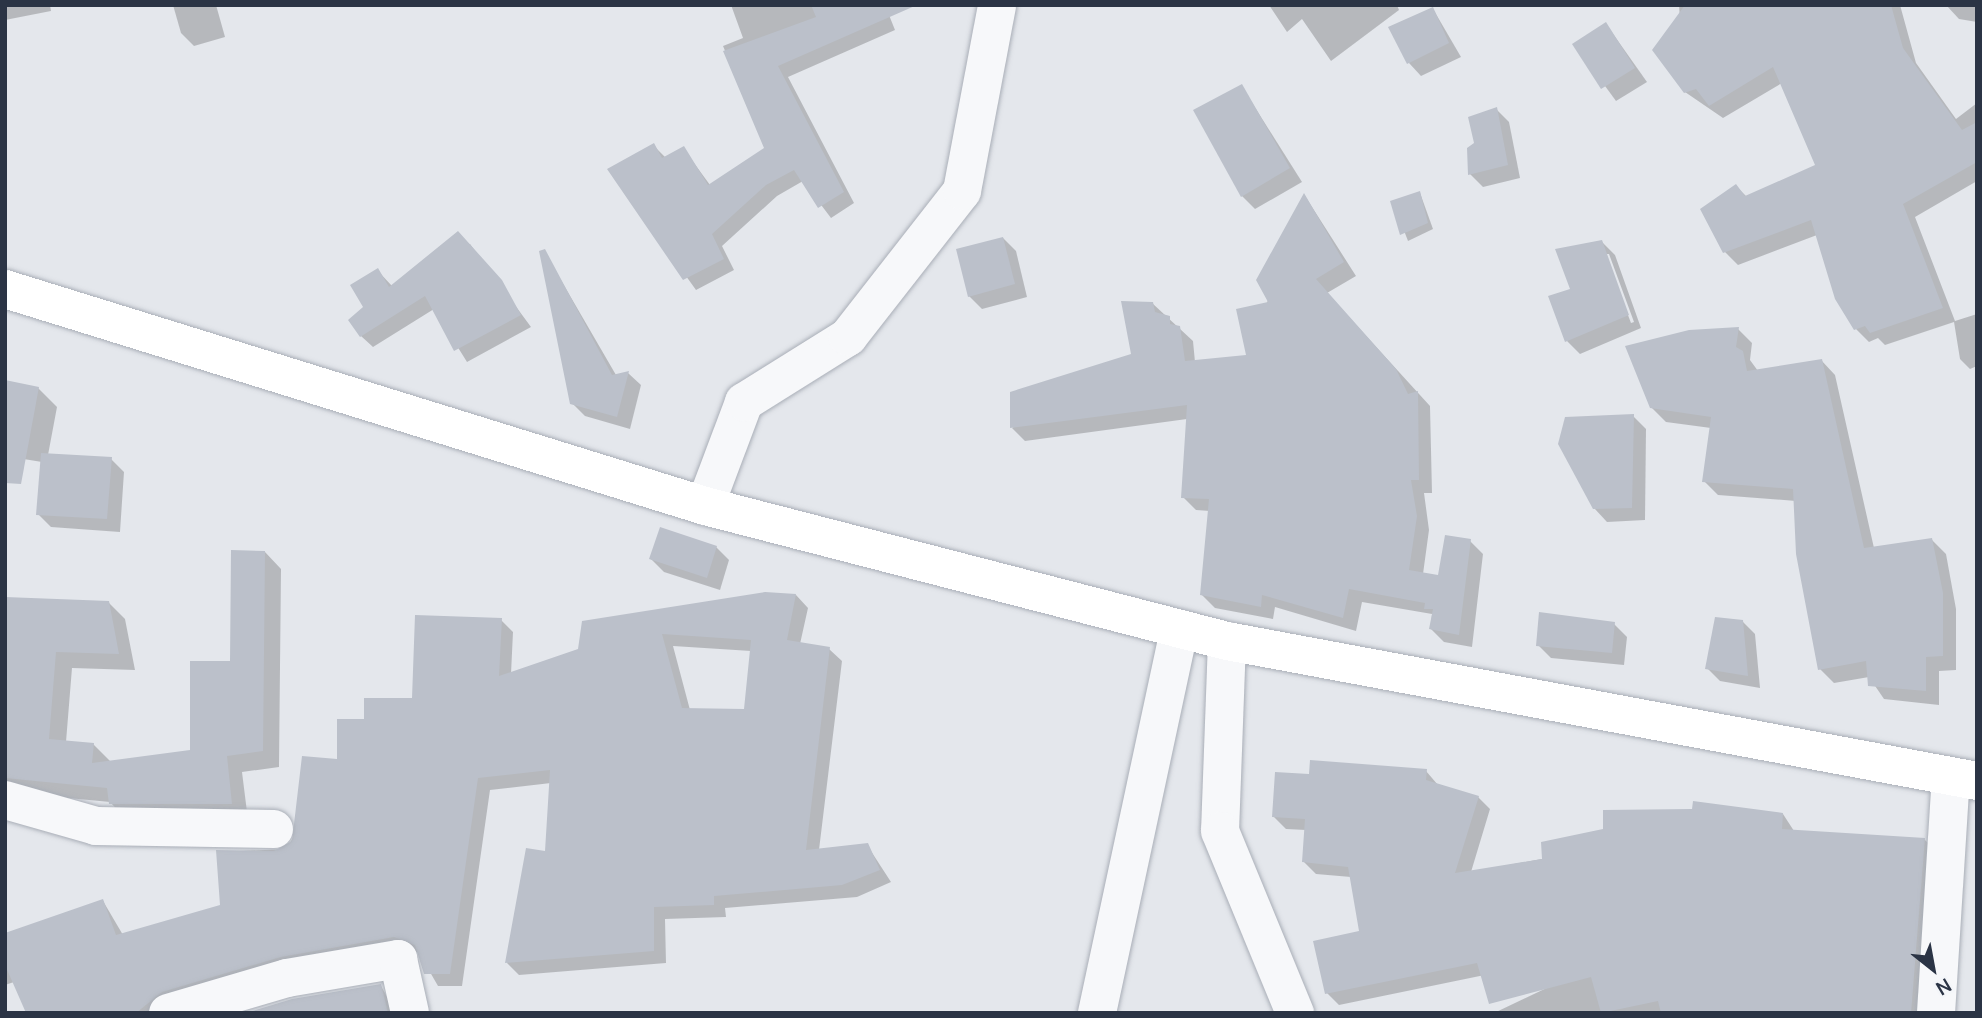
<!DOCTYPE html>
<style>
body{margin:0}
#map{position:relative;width:1982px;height:1018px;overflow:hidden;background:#e4e7ec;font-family:Manrope,sans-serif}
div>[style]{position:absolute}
.shadow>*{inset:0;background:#0003}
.building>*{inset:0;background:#bbc0ca}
.roads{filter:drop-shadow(0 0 2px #a9aeb7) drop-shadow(0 0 2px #a9aeb7)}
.minor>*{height:38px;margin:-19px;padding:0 19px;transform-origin:19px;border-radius:19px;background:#f7f8fa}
.primary>*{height:38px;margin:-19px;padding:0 19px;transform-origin:19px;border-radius:19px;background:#fff}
span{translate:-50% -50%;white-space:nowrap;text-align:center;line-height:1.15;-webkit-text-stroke:7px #f4f6f9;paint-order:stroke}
.frame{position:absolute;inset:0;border:7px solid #2b3445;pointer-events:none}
.north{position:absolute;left:1898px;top:934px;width:70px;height:70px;-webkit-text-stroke:5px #f4f6f9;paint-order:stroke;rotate:149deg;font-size:19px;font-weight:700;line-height:28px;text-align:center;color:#2b3445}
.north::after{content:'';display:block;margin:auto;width:24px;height:32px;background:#2b3445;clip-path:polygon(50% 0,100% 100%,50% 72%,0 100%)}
</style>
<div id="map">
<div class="shadow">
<div style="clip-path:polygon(5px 5px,50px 5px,51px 11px,5px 20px)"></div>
<div style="clip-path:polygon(173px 5px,216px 5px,225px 37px,194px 46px,181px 33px)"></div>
<div style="clip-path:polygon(731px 5px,885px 5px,895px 30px,788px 77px,854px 203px,831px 218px,803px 181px,777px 196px,722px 246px,734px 270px,696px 290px,610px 170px,653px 145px,666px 158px,683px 148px,710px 185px,766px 148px,723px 46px,743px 38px)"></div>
<div style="clip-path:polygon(1269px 5px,1397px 5px,1399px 10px,1331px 61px,1302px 19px,1287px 32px)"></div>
<div style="clip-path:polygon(1679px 5px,1900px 5px,1916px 63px,1956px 119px,1977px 103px,1977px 181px,1915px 217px,1955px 321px,1977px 314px,1977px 366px,1970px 369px,1960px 359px,1954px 322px,1885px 345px,1878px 338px,1869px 342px,1856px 329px,1817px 235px,1738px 265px,1725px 252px,1736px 186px,1747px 197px,1818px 166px,1782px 83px,1723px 118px,1685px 92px)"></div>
<div style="clip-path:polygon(1946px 5px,1977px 5px,1977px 22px,1959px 19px)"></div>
<div style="clip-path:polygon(1433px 9px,1461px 57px,1421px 76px,1409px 63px)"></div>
<div style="clip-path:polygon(1606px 24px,1647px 82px,1616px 101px,1575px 45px)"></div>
<div style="clip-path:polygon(1242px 87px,1302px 182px,1255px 209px,1242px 196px)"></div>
<div style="clip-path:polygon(1496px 109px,1509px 122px,1520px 178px,1483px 187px,1470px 174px,1476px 144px)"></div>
<div style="clip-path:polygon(1420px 193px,1433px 229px,1408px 241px,1393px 202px)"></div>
<div style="clip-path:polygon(1305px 196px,1356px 276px,1327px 293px,1430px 406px,1432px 493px,1424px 493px,1429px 530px,1423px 574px,1440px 577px,1470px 541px,1483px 554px,1472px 647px,1444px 642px,1431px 629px,1432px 614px,1362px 602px,1356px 631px,1275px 607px,1273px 619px,1215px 608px,1202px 595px,1210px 511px,1196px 510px,1183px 497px,1187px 419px,1025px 441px,1012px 428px,1133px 355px,1152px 303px,1193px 341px,1195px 362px,1248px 356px)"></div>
<div style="clip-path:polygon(1003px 238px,1016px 251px,1027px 297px,982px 309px,969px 296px)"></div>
<div style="clip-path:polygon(evenodd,1602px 242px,1615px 255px,1641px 328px,1580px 354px,1567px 341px,1572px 290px,1602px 242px,1605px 254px,1609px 254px,1634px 322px,1631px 323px,1605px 254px)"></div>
<div style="clip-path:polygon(470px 244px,531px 327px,467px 362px,434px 309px,373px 347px,361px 336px,378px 271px,392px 286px)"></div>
<div style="clip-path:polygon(544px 251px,616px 375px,628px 373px,641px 385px,630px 429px,585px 416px,572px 403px)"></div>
<div style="clip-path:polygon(1738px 329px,1752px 343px,1750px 360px,1758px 371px,1821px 360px,1835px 375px,1874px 548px,1932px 540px,1946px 554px,1956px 609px,1956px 670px,1939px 671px,1939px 705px,1884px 699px,1869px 677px,1834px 683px,1820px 669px,1796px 501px,1718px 495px,1704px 481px,1711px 428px,1666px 422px,1651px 407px)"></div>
<div style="clip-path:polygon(38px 388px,57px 407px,48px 455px,111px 459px,124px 472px,120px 532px,51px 527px,38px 514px,42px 462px,5px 456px)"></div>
<div style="clip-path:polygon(1633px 416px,1646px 429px,1645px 520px,1607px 522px,1594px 508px)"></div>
<div style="clip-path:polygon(716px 547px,729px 560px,720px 590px,664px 572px,651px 559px)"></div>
<div style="clip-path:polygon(265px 552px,281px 569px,279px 767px,242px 772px,248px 820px,127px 820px,110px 802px,5px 792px,5px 599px,108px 602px,125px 619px,135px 670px,72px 668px,66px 742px,93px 744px,111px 762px,191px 752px,232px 663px)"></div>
<div style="clip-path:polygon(evenodd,796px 595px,808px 608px,800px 644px,829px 649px,842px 661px,819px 850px,867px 845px,891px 882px,857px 897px,725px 908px,726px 917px,665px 919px,666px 963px,519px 975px,507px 963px,547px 853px,551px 783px,490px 790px,462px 986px,438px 986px,419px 953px,408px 949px,166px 1013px,28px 1013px,14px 982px,5px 985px,5px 935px,103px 901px,123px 935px,222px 907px,217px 852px,286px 849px,366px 721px,414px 700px,501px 620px,513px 632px,511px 674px,796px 595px,673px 646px,751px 651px,745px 711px,690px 710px,673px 646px)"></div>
<div style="clip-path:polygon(1742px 621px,1755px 634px,1760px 688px,1720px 681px,1707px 668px)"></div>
<div style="clip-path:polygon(1614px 624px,1627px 637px,1624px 665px,1551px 658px,1538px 645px)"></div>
<div style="clip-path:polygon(1426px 771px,1438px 785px,1478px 797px,1490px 809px,1471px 872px,1783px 814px,1794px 831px,1924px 839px,1937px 852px,1926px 1013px,1494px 1013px,1641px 943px,1339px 1005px,1327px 993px,1361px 932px,1351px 877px,1316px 874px,1304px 862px,1306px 830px,1286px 829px,1274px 817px,1310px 775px)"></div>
<div style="clip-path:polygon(381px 986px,396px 1013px,252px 1013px)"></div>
</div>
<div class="building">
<div style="clip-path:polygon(811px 5px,917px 5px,778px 66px,844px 192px,818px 208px,794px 170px,766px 185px,712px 234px,724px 259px,683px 280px,607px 169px,654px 143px,662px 158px,684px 146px,708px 185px,764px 148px,723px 51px,816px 17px)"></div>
<div style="clip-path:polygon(1685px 5px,1891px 5px,1903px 48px,1962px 130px,1977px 122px,1977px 162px,1903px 204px,1943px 308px,1870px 333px,1865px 326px,1854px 330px,1835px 299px,1811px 220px,1723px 253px,1700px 209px,1736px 184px,1745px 196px,1815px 165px,1773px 67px,1709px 106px,1696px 89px,1684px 93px,1652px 50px)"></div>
<div style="clip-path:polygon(1433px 7px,1449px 43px,1407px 64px,1388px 27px)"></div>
<div style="clip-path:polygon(1606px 22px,1635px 68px,1601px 89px,1572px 44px)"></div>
<div style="clip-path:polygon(1242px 84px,1290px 168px,1241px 197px,1193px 110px)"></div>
<div style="clip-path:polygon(1497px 107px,1508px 165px,1468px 175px,1467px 148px,1474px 143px,1468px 117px)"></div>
<div style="clip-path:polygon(1420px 191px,1428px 223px,1400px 235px,1390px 201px)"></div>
<div style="clip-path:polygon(1304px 193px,1344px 262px,1316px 279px,1396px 369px,1408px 394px,1418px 391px,1419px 480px,1411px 480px,1417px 516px,1409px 570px,1438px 575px,1445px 535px,1471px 539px,1459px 635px,1429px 629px,1433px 609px,1424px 609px,1425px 603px,1349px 589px,1343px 618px,1262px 595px,1261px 607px,1200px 595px,1209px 499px,1181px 498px,1187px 405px,1010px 428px,1010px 392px,1131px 354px,1121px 301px,1153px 302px,1155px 312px,1170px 316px,1170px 324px,1180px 326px,1185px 361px,1246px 355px,1236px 309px,1268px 302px,1256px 280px)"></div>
<div style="clip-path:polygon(458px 231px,502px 280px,521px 315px,454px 351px,425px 296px,360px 337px,348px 320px,363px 307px,350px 285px,378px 268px,389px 287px)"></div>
<div style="clip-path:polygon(1003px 237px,1015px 284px,968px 297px,956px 249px)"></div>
<div style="clip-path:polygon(1602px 240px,1629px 315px,1565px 342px,1548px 296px,1570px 289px,1555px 249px)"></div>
<div style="clip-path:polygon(545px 249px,612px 375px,629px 371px,617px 417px,570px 404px,539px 251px)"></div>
<div style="clip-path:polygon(1739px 327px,1736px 347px,1743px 351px,1747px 371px,1822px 359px,1864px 548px,1932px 538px,1943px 593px,1943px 656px,1926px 657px,1926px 691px,1868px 686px,1866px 661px,1818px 670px,1796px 554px,1793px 489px,1702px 482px,1711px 417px,1650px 408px,1625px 346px,1689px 330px)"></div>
<div style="clip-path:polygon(5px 380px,39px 387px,21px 484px,5px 483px)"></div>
<div style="clip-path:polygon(1634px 414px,1632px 508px,1593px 509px,1558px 444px,1565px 417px)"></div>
<div style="clip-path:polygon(41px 453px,112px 457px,107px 519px,36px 515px)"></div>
<div style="clip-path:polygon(660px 527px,717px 546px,707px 578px,649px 559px)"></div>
<div style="clip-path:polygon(231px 550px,265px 551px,263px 751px,227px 756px,232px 804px,109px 804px,107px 788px,5px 778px,5px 597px,109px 601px,119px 654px,56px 652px,49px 739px,94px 743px,92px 763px,190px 750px,190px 661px,230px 661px)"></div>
<div style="clip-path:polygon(evenodd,765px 592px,796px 594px,787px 640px,830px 647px,806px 850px,868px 843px,880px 870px,842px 885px,714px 896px,714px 905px,654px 907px,654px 951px,505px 963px,526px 848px,545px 851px,550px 770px,478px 778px,450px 974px,424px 974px,415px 945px,394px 937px,281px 957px,162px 992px,136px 1013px,26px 1013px,5px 965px,5px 933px,103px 899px,116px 935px,220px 905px,216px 850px,274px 851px,292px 841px,302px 756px,337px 759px,337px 719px,364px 719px,364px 698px,412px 698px,415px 615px,502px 618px,499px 676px,578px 649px,582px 621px,765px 592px,662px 634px,751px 640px,744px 709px,682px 708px,662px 634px)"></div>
<div style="clip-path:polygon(1539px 612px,1615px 622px,1612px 653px,1536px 646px)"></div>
<div style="clip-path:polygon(1715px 617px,1743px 620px,1748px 676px,1705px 669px)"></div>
<div style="clip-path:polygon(1310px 760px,1427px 769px,1426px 780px,1479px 796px,1455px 873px,1542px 859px,1541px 842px,1603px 829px,1603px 810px,1692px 809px,1693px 801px,1783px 813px,1782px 829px,1925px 838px,1911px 1013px,1661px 1013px,1658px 1001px,1601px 1013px,1591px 977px,1489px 1004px,1477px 963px,1325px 994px,1313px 941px,1359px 931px,1348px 867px,1302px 862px,1305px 819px,1272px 817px,1275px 772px,1309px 774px)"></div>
<div style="clip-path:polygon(381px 984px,388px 1013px,246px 1013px,292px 999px)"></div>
</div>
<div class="roads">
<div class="minor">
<div style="left:705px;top:506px;width:111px;rotate:-69.4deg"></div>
<div style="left:744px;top:402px;width:123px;rotate:-32deg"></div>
<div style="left:848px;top:337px;width:185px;rotate:-52deg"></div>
<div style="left:962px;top:191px;width:189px;rotate:-79.3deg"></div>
<div style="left:1227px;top:641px;width:190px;rotate:92.1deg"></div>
<div style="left:1220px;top:831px;width:197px;rotate:67.6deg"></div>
<div style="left:5px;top:800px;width:95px;rotate:15.9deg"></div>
<div style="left:96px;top:826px;width:178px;rotate:1deg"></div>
<div style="left:168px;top:1013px;width:124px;rotate:-16.4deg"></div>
<div style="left:287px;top:978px;width:113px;rotate:-9.7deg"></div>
<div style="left:398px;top:959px;width:55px;rotate:77.5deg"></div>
<div style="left:1097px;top:1013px;width:393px;rotate:-77.9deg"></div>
<div style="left:1936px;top:1013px;width:236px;rotate:-86.4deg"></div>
</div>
<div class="primary">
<div style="left:5px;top:289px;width:733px;rotate:17.22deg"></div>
<div style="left:705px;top:506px;width:539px;rotate:14.5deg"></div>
<div style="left:1227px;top:641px;width:763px;rotate:10.57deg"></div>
</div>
</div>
<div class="frame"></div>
<div class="north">N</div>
</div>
